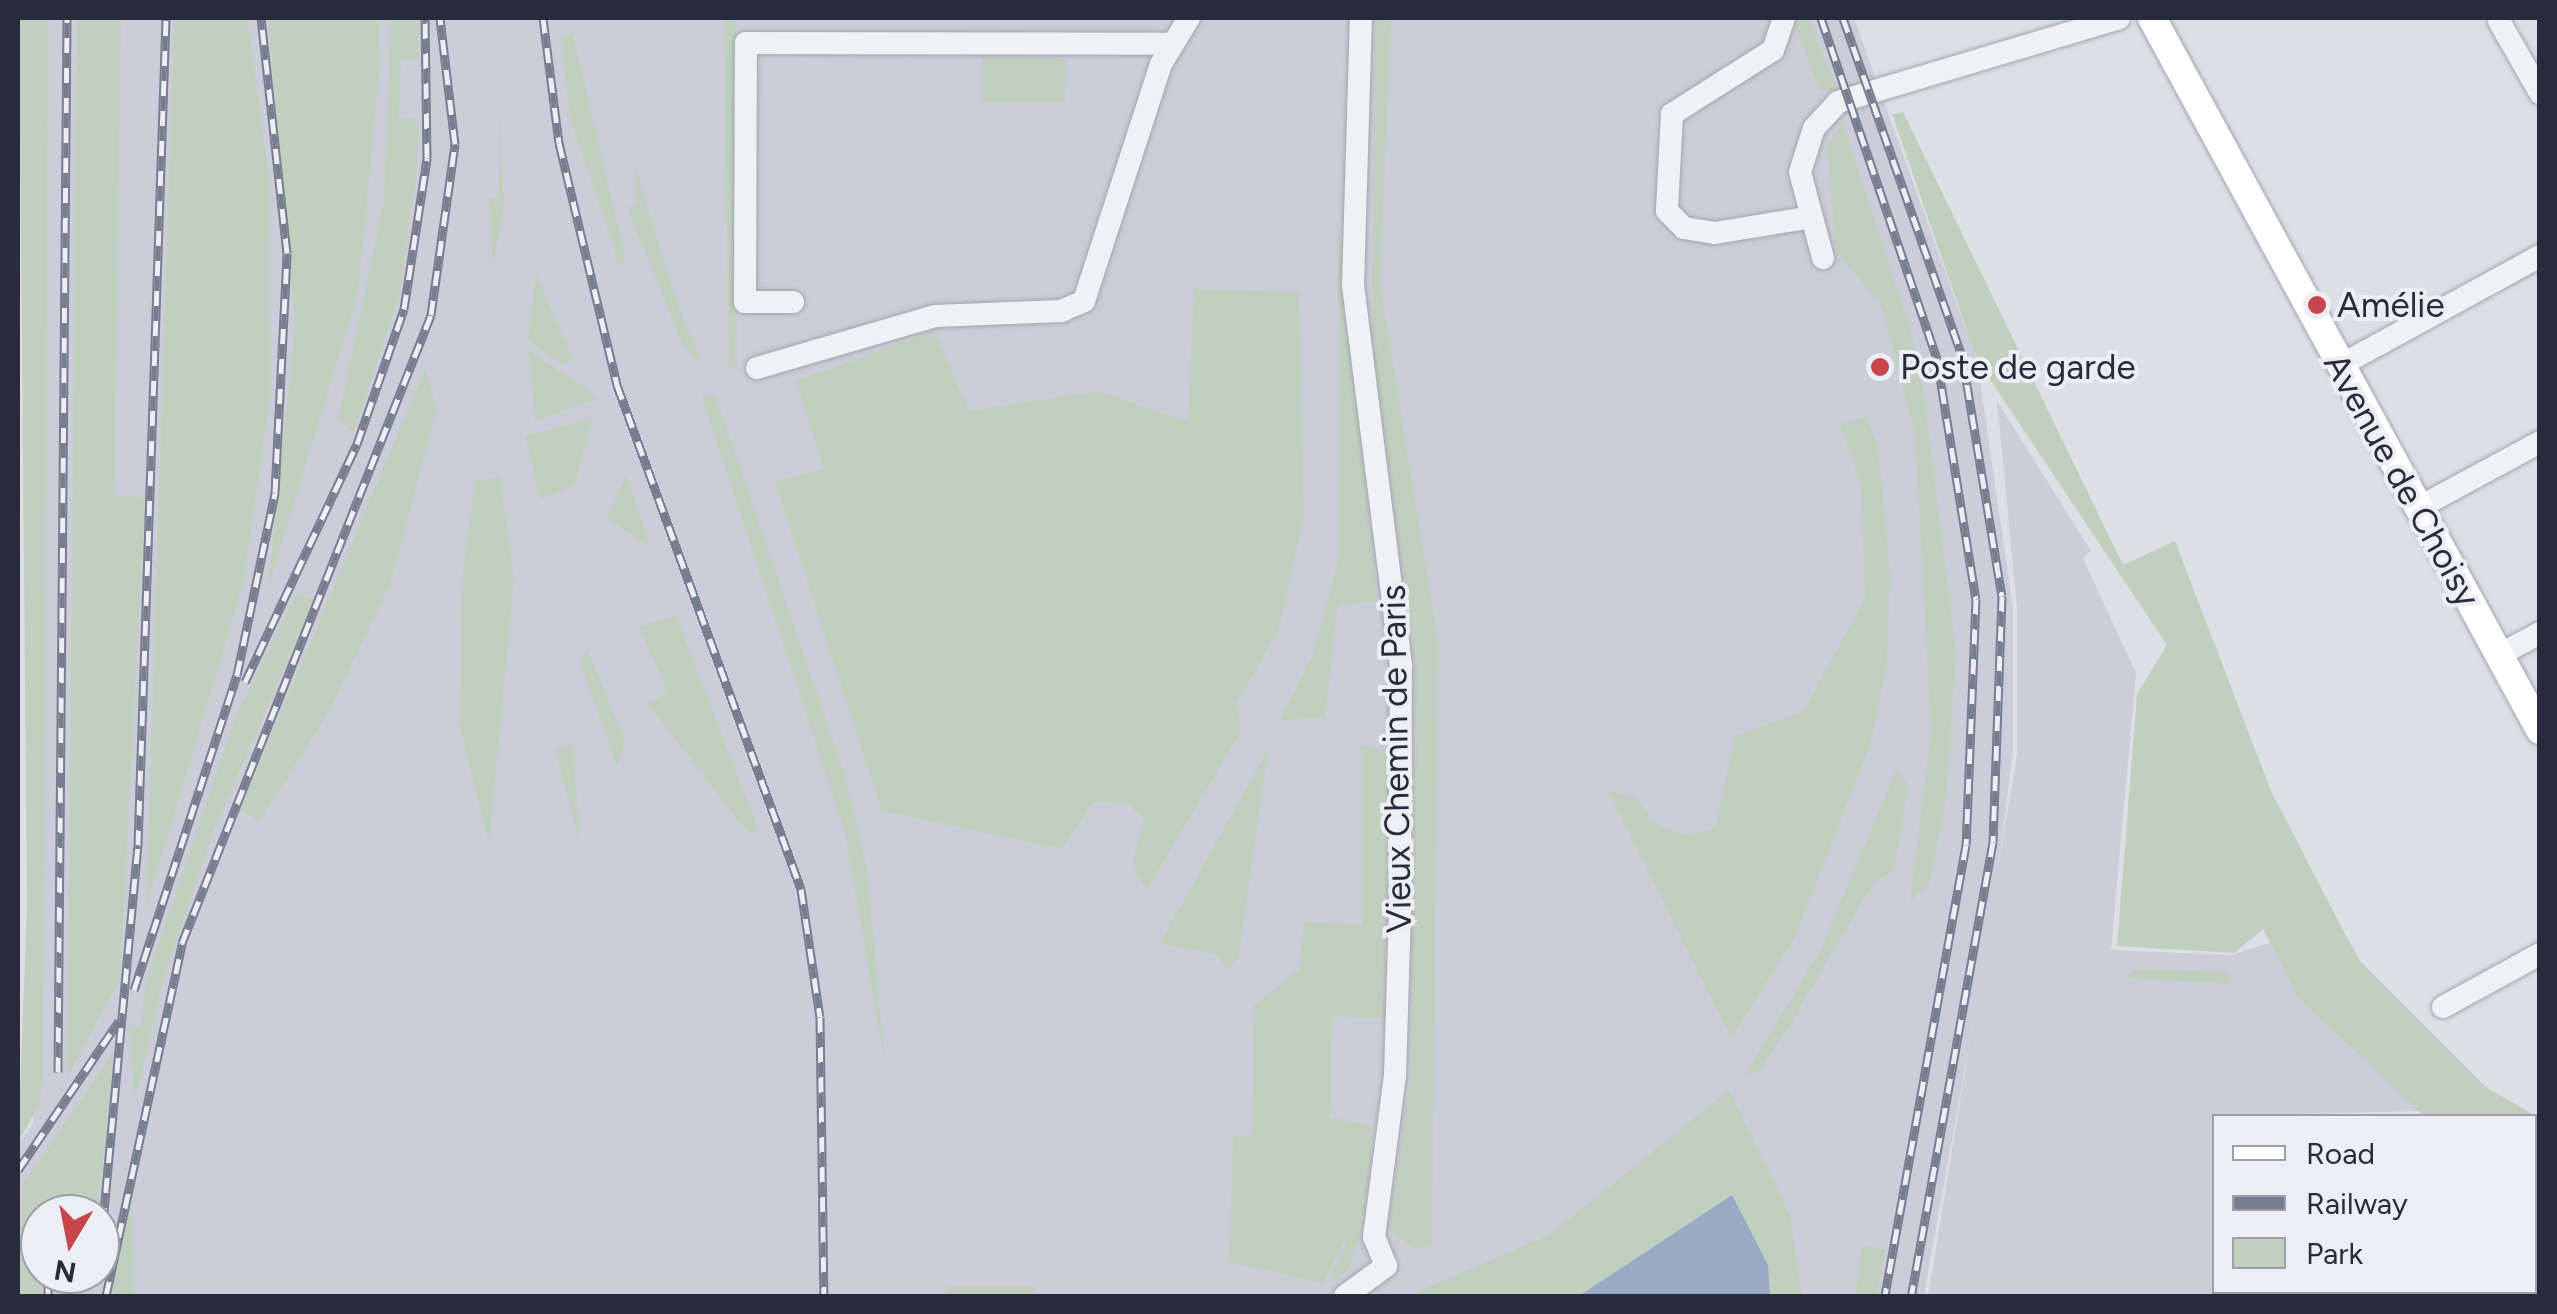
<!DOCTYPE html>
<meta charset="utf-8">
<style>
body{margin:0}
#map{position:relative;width:2557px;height:1314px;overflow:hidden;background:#dddfe6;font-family:Figtree,sans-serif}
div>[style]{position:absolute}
.built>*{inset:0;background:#cbced8}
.green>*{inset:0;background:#c1d0be}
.round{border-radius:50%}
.water>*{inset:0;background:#99aac5}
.roads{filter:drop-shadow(0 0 2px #a3a6b0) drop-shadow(0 0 2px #a3a6b0)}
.minor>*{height:22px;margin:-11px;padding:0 11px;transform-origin:11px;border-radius:11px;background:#eff1f5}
.major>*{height:28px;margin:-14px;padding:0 14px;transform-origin:14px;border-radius:14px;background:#fff}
.rail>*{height:9px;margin-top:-4.5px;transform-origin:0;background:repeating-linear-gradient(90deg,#eceef4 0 15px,#777e8f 0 30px);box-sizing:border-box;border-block:2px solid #777e8f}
.dots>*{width:28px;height:28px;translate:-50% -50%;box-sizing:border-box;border:5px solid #eceef4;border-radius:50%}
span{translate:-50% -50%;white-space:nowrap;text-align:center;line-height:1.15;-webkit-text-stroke:8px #eceef4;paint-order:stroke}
.poi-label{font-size:35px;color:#272c3c}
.left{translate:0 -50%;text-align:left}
.street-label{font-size:35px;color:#272c3c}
.frame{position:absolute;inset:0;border:20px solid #272c3c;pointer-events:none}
.legend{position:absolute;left:2212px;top:1114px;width:325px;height:180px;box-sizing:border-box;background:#eceef4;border:2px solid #9da0aa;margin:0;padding:12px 18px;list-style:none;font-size:30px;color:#272c3c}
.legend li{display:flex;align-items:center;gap:20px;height:50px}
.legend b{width:50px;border:2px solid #9da0aa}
.north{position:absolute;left:20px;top:1194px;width:100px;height:100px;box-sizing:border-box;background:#eceef4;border:2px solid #9da0aa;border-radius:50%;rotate:190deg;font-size:28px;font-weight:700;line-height:40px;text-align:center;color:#272c3c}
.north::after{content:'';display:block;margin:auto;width:35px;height:45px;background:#c7464b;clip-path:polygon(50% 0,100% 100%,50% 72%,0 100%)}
</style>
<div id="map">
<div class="built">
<div style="clip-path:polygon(evenodd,42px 18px,1854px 18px,1977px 360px,2013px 608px,2013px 751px,1995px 899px,1924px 1296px,18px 1296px,18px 1143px,33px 1124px,42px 18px,40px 1214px,100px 1214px,100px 1274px,40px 1274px,40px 1214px)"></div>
<div style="clip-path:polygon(1997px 401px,2091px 551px,2083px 558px,2136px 673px,2111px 950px,2231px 955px,2291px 936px,2422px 1111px,2214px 1116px,2214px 1292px,2335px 1296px,1928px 1296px,2017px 754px,2017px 607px)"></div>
<div style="clip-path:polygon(2535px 1188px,2539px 1296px,2343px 1296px,2534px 1292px)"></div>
</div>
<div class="green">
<div style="clip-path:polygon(19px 18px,48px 18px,43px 1068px,40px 1103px,18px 1143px,27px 905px)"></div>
<div style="clip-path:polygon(77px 18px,121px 18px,114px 496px,145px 497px,120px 980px,67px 1077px)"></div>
<div style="clip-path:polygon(174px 18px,247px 18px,269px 177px,270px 398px,243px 584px,146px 908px)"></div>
<div style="clip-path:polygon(268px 18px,378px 18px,380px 65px,358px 293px,268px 589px,295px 327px)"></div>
<div style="clip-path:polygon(391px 18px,418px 18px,419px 60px,401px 59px,399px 117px,419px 120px,416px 178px,399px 296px,354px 432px,338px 420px,384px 201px)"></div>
<div style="clip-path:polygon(724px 18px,736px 18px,737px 364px,729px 366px)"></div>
<div style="clip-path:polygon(1375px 18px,1391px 18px,1380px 284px,1438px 642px,1432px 1247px,1414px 1248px,1388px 1229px,1411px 1078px,1414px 647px,1372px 353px)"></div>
<div style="clip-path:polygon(1792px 18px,1809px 18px,1838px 92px,1820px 90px)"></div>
<div style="clip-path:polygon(573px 34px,625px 256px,619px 264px,570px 118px,561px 37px)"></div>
<div style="clip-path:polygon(982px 57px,1066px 59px,1065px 103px,982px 102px)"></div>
<div style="clip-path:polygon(499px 108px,504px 208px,492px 269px,489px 199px,499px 198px)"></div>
<div style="clip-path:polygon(1903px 112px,2123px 565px,2175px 541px,2271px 791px,2344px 932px,2361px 962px,2486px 1087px,2539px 1118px,2539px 1192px,2534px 1116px,2424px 1116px,2296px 995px,2263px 929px,2234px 953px,2117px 946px,2137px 694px,2167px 645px,1977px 360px,1892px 114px)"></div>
<div style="clip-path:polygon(1843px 122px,1919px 358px,1956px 653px,1945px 807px,1929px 884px,1910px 902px,1931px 732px,1915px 433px,1882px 307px,1836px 250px,1827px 145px)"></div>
<div style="clip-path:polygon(634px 162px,676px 300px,701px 360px,684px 348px,627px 207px,636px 206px)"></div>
<div style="clip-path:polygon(1338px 216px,1377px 601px,1338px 605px,1325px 717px,1279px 721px,1312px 657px,1339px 558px)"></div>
<div style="clip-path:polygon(536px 274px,558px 325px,573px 360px,561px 364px,528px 340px)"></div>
<div style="clip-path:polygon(1194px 289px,1299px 292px,1304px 517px,1279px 630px,1237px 703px,1241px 732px,1146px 891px,1132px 862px,1144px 820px,1127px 803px,1093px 802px,1063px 849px,882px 811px,775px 482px,824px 469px,796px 381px,934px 331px,969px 411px,1098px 391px,1188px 422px)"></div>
<div style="clip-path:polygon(529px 352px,588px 389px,597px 399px,535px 421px)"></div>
<div style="clip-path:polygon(425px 369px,437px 409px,390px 584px,329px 713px,259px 821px,240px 810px)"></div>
<div style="clip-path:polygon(701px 395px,716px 397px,845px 775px,867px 868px,885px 1066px,845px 832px)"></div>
<div style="clip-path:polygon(1866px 417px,1878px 447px,1890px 572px,1887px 665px,1870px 745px,1794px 939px,1731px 1038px,1608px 790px,1636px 798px,1653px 822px,1683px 835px,1715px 828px,1735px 736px,1804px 711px,1865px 597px,1861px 486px,1840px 424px)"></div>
<div style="clip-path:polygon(592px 418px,575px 485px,540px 499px,525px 436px)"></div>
<div style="clip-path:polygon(626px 475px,651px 547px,607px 519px)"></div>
<div style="clip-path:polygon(500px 477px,514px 579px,489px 845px,460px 726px,462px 580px,475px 481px)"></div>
<div style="clip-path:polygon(296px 594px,314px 599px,214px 830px,162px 984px,135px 1101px,129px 1027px,140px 1028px,147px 977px,236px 716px)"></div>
<div style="clip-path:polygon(676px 615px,758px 829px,749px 834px,647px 703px,668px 693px,639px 627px)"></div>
<div style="clip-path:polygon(588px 650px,625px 742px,617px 767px,579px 659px)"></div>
<div style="clip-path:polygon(572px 744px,577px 799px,579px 841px,555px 750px)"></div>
<div style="clip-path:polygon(1362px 745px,1389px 751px,1385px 1019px,1332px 1016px,1330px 1117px,1372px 1126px,1368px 1192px,1324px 1283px,1229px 1262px,1233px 1137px,1252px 1136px,1254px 1006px,1299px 969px,1304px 922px,1362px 925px)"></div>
<div style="clip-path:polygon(1268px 749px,1238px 960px,1226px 967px,1215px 954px,1160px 943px)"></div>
<div style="clip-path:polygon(1896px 770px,1908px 784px,1894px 871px,1874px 882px,1787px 1030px,1760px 1071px,1744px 1076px,1821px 949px)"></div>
<div style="clip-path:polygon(2135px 969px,2227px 972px,2229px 984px,2124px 978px)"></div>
<div style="clip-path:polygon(114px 1051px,97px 1214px,40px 1214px,42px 1296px,18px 1296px,23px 1185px)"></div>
<div style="clip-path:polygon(1729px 1090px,1790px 1216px,1802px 1296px,1770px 1296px,1768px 1265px,1731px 1195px,1579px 1296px,1408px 1296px,1549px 1235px)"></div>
<div style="clip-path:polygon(131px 1175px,134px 1296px,111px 1296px,111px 1292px)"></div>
<div style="clip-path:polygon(1370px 1200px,1349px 1269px,1329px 1283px,1362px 1204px)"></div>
<div style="clip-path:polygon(1862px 1246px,1886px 1249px,1877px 1296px,1855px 1296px)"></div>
<div class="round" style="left:63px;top:1271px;width:28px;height:28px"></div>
<div style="clip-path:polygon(946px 1287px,1035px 1287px,1036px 1296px,947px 1296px)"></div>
</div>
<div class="water">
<div style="clip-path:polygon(1732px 1195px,1768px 1265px,1770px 1296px,1579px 1296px)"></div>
</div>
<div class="roads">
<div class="minor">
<div style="left:1784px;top:18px;width:34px;rotate:109deg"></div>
<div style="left:1773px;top:50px;width:120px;rotate:147.6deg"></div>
<div style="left:1672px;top:114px;width:97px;rotate:93deg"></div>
<div style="left:1667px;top:211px;width:24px;rotate:45deg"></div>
<div style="left:1684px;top:228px;width:31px;rotate:9deg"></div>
<div style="left:1715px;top:233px;width:93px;rotate:-9.3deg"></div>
<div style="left:2499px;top:21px;width:83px;rotate:60.3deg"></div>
<div style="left:1823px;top:258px;width:89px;rotate:-105deg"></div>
<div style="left:1800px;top:172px;width:46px;rotate:-72.3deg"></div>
<div style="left:1814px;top:128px;width:35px;rotate:-47deg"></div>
<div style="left:1838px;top:102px;width:293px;rotate:-16.6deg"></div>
<div style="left:793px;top:302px;width:48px;rotate:180deg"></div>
<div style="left:745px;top:302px;width:259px;rotate:-89.8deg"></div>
<div style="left:746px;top:43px;width:423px;rotate:0.1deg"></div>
<div style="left:2339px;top:366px;width:229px;rotate:-28.7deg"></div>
<div style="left:757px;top:368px;width:185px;rotate:-16.3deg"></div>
<div style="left:935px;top:316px;width:126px;rotate:-2.3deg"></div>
<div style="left:1061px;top:311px;width:25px;rotate:-23deg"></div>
<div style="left:1084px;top:301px;width:249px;rotate:-72deg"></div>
<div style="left:1161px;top:64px;width:54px;rotate:-58.7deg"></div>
<div style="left:2418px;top:508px;width:139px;rotate:-28.4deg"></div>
<div style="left:2499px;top:655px;width:47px;rotate:-28.2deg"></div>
<div style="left:2443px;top:1007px;width:111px;rotate:-28.7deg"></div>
<div style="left:1345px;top:1296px;width:51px;rotate:-36.2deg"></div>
<div style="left:1386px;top:1266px;width:31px;rotate:-112deg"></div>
<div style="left:1374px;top:1237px;width:162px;rotate:-82.6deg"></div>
<div style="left:1395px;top:1076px;width:165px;rotate:-88.3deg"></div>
<div style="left:1400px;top:911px;width:246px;rotate:-89.8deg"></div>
<div style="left:1401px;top:665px;width:383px;rotate:-97.2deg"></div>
<div style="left:1353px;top:285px;width:267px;rotate:-88.3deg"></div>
</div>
<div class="major">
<div style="left:2152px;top:18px;width:811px;rotate:61.41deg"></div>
</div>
</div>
<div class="rail">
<div style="left:543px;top:18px;width:126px;rotate:82.7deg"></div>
<div style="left:559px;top:143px;width:249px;rotate:76.5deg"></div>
<div style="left:617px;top:385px;width:537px;rotate:69.94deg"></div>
<div style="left:801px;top:889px;width:129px;rotate:81.6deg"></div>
<div style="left:820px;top:1017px;width:279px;rotate:89.2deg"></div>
<div style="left:1821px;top:18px;width:360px;rotate:71.2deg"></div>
<div style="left:1937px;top:359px;width:243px;rotate:80.8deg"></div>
<div style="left:1976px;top:599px;width:246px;rotate:92.3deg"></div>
<div style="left:1966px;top:845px;width:458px;rotate:100.2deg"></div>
<div style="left:1843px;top:18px;width:357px;rotate:70.6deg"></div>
<div style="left:1962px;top:355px;width:244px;rotate:80.6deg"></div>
<div style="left:2002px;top:596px;width:246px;rotate:92.1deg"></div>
<div style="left:1993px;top:842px;width:461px;rotate:100.2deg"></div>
<div style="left:245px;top:682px;width:263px;rotate:-64.8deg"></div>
<div style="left:357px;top:444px;width:143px;rotate:-70.8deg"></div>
<div style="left:404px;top:309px;width:153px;rotate:-81.3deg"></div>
<div style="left:427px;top:158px;width:140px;rotate:-90.8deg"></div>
<div style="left:134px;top:990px;width:331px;rotate:-71.9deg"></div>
<div style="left:237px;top:675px;width:186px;rotate:-78.2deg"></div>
<div style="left:275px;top:493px;width:240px;rotate:-87.1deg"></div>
<div style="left:287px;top:253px;width:236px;rotate:-96.3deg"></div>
<div style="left:58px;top:1072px;width:1054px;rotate:-89.51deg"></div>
<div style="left:18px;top:1170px;width:180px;rotate:-55.9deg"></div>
<div style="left:103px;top:1222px;width:379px;rotate:-84.7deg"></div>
<div style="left:138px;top:845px;width:827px;rotate:-88.06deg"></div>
<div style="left:48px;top:1296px;width:22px;rotate:-90deg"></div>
<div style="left:106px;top:1296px;width:361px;rotate:-77.8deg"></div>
<div style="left:182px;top:943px;width:676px;rotate:-68.37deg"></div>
<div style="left:431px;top:315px;width:173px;rotate:-82deg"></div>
<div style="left:455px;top:144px;width:127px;rotate:-96.8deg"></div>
</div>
<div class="dots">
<div style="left:2317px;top:305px;background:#c7464b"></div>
<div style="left:1880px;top:367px;background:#c7464b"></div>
</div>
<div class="poi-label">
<span class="left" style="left:2337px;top:305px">Amélie</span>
<span class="left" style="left:1900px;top:367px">Poste de garde</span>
</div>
<div class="street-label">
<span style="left:2402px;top:480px;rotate:61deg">Avenue de Choisy</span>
<span style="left:1396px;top:759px;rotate:-91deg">Vieux Chemin de Paris</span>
</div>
<div class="frame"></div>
<ul class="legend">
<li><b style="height:12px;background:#fff"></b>Road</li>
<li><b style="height:12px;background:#777e8f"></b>Railway</li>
<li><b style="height:28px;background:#c1d0be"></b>Park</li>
</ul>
<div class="north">N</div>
</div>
